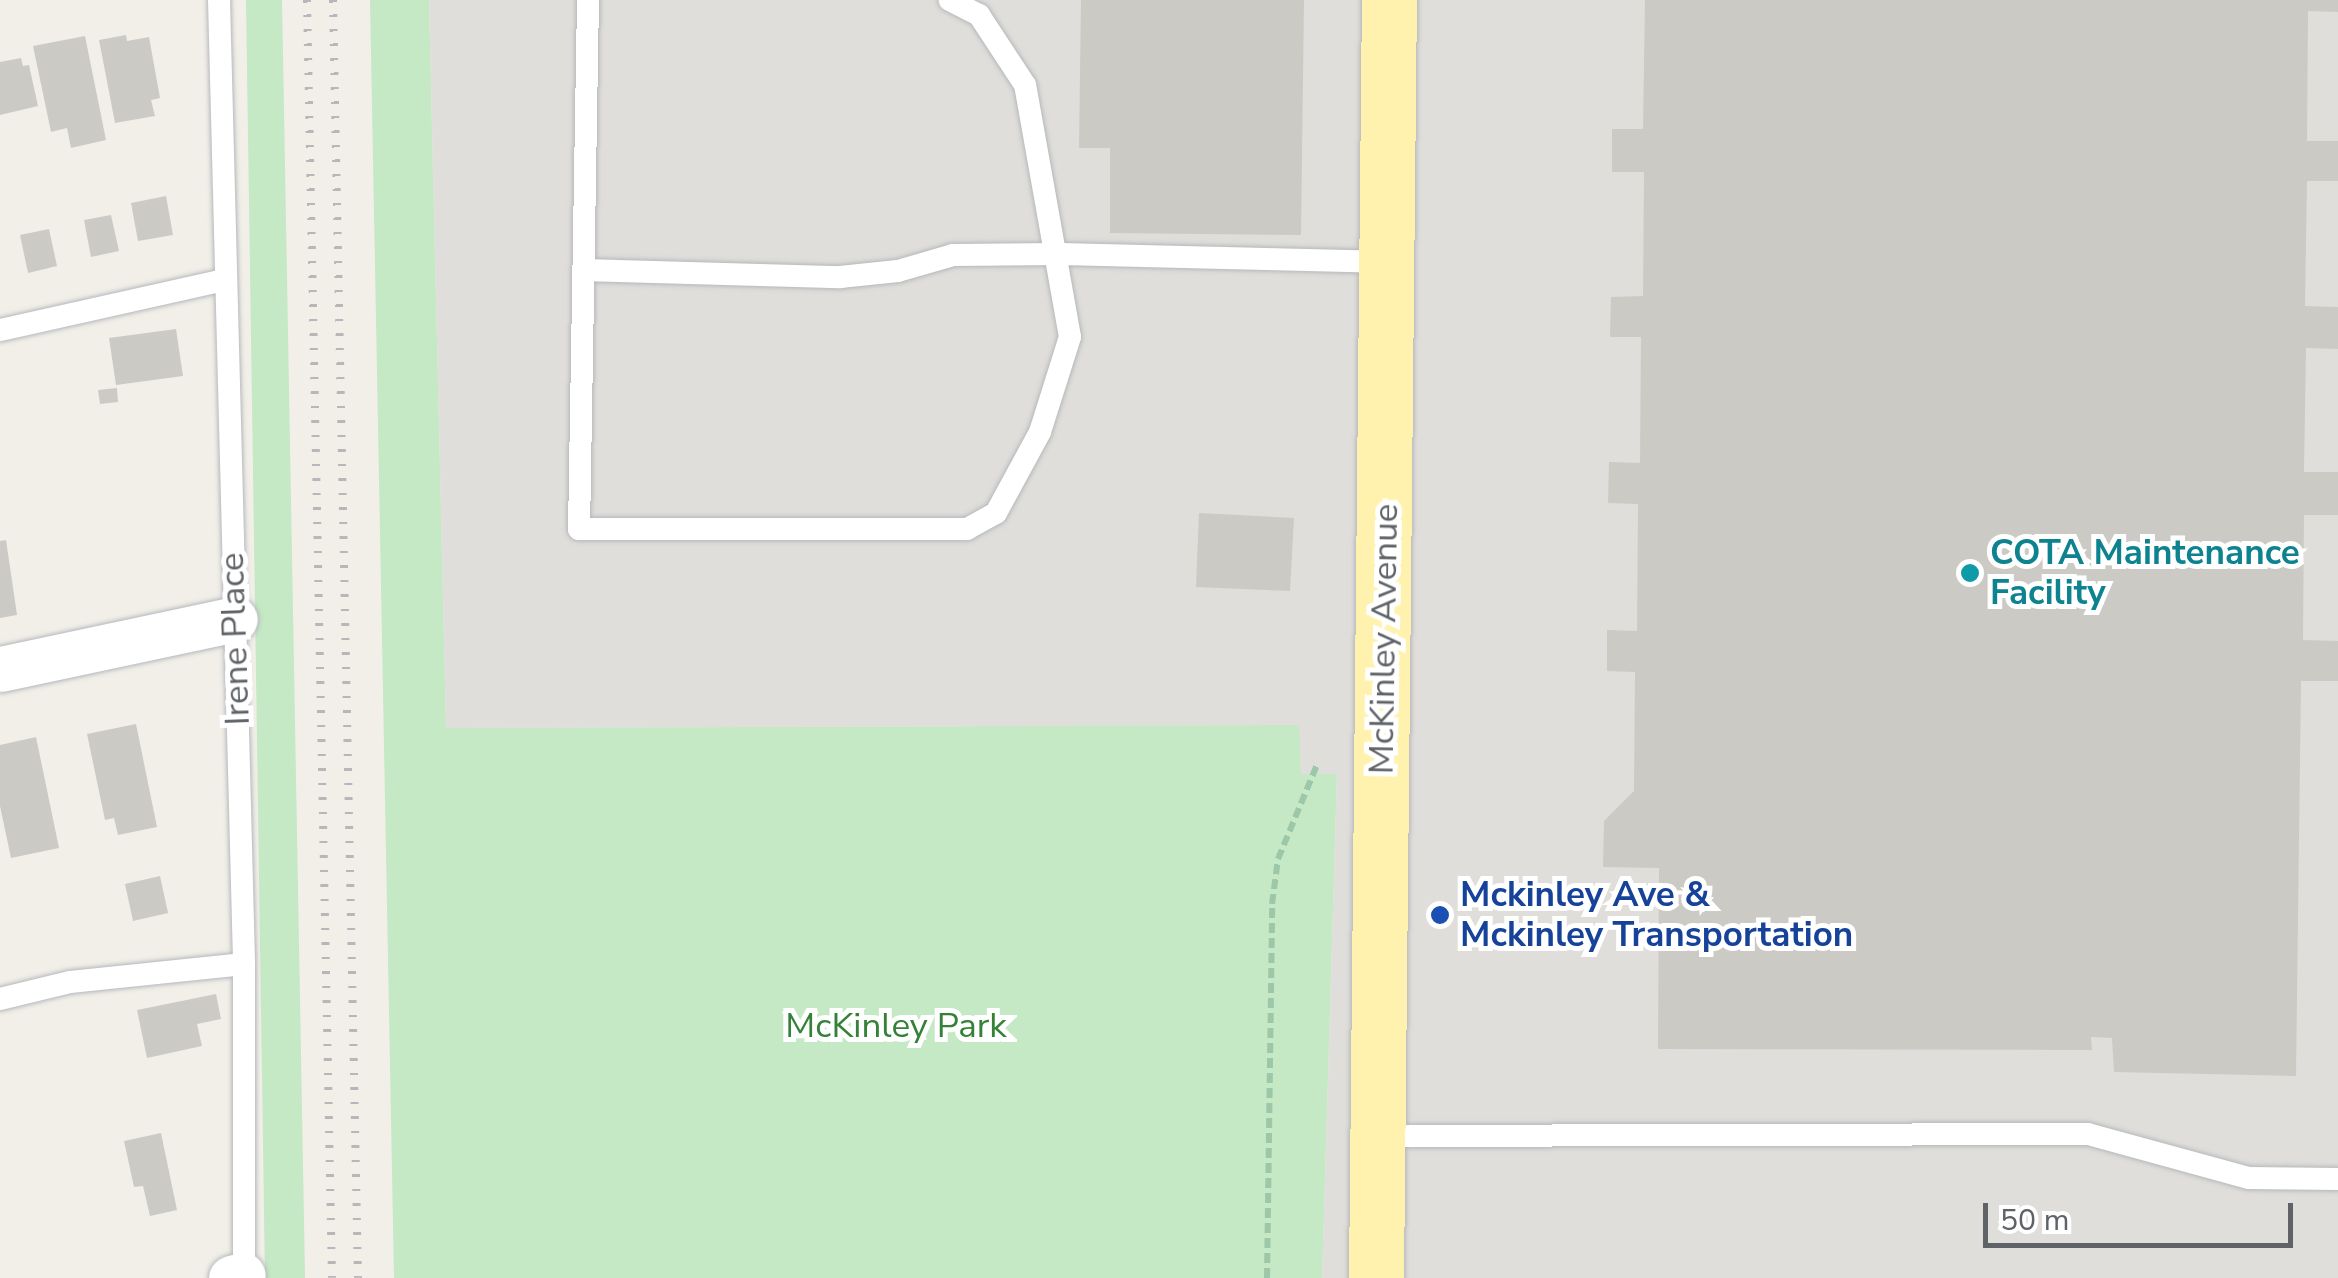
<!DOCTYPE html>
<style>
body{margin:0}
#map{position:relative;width:2338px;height:1278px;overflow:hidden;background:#f1efe8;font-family:"Nunito Sans",sans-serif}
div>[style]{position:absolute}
.industrial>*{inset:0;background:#e0deda}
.green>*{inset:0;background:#c5e8c5}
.building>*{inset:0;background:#cccac5}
.path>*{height:6px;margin-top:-3px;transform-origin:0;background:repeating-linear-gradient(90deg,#9cc7a9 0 10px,transparent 0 15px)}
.roads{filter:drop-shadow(0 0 2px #b5b8bc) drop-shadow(0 0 2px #b5b8bc)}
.lane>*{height:22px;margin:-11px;padding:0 11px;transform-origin:11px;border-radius:11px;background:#fff}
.street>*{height:45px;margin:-22.5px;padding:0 22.5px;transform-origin:22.5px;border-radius:22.5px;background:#fff}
.primary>*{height:55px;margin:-27.5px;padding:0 27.5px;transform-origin:27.5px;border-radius:27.5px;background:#fff2af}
.rail>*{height:8px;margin-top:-4px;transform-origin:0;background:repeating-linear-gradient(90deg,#b6b7b8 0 2.5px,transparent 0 14.5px)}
.dots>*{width:28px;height:28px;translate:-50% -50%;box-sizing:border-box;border:5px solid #fff;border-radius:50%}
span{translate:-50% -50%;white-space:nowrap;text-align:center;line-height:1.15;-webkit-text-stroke:10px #fff;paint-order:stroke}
.culture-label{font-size:35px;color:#0d838f;font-weight:700}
.left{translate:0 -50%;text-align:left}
.street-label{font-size:35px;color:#5f6368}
.transit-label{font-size:35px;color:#164399;font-weight:700}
.park-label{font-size:35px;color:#348238}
.scale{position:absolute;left:1983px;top:1203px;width:310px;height:45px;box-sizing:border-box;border:5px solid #5f6368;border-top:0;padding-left:12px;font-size:30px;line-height:35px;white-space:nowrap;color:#5f6368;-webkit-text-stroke:8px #fff;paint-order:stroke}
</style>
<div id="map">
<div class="industrial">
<div style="clip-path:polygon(429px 0,2338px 0,2338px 1278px,1322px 1278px,1337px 775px,1301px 774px,1298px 725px,446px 728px)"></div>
</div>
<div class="green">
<div style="clip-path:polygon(246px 0,282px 0,305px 1278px,265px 1278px)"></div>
<div style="clip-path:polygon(370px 0,429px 0,446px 728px,1299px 725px,1301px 774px,1337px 774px,1322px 1278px,394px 1278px)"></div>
</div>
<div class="building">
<div style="clip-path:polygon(1081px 0,1304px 0,1301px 235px,1110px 233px,1110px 148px,1079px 148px)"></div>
<div style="clip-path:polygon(1645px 0,2338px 0,2338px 12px,2308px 11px,2307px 141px,2338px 141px,2338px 181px,2307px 181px,2305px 306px,2338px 307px,2338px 349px,2306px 348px,2304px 472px,2338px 472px,2338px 515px,2304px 515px,2303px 640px,2338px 641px,2338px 681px,2301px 681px,2296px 1076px,2114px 1072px,2112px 1038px,2091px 1037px,2092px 1050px,1658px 1049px,1659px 868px,1603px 867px,1604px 821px,1634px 791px,1635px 672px,1607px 671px,1607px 630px,1637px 631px,1638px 504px,1608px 503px,1609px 462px,1640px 463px,1641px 337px,1610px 337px,1611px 297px,1643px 296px,1644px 172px,1612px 172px,1612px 129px,1643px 129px)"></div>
<div style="clip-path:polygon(126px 35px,127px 41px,149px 37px,160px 98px,151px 100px,155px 116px,115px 123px,99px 40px)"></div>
<div style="clip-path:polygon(85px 36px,106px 140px,71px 148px,67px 128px,51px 132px,33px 46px)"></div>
<div style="clip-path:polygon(21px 58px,23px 66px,29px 65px,38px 106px,0 115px,0 62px)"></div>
<div style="clip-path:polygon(166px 196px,173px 235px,138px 241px,131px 203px)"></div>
<div style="clip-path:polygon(111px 215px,119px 251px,91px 257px,84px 220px)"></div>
<div style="clip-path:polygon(49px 229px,57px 266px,28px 273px,20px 235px)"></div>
<div style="clip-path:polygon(176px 329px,183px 376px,116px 385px,109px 338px)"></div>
<div style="clip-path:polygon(117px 388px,118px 402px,100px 404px,98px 390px)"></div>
<div style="clip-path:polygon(1199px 513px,1294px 518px,1290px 591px,1196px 587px)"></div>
<div style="clip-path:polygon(6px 540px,17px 615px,0 618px,0 541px)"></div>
<div style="clip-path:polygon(136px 724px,157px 827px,118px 835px,114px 818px,105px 820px,87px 734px)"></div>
<div style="clip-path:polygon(36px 737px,59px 848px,11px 858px,0 806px,0 745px)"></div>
<div style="clip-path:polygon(160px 876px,168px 913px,133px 921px,125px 884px)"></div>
<div style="clip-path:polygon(216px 994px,221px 1019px,197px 1024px,202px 1046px,147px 1058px,137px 1010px)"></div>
<div style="clip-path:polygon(161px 1133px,177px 1210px,150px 1216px,143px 1186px,134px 1187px,124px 1141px)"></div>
</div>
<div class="path">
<div style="left:1267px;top:1278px;width:374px;rotate:-89.2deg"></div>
<div style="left:1272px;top:904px;width:45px;rotate:-82.4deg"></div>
<div style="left:1278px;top:859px;width:102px;rotate:-67.5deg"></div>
</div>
<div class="roads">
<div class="lane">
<div style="left:219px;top:0;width:964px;rotate:88.51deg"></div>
<div style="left:244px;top:964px;width:314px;rotate:90deg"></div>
<div style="left:588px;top:0;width:529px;rotate:90.97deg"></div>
<div style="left:579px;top:529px;width:388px"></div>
<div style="left:967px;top:529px;width:33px;rotate:-29deg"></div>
<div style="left:996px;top:513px;width:92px;rotate:-61.5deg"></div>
<div style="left:1040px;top:432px;width:100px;rotate:-72.5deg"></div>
<div style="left:1070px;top:337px;width:256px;rotate:-100.1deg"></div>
<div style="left:1025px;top:85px;width:84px;rotate:-123.3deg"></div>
<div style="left:979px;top:15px;width:33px;rotate:-153deg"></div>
<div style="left:583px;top:270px;width:257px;rotate:1.6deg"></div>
<div style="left:840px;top:277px;width:58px;rotate:-5.9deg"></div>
<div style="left:898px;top:271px;width:57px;rotate:-16.2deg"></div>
<div style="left:953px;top:255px;width:106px;rotate:-0.5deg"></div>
<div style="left:1059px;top:254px;width:330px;rotate:1.4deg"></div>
<div style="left:0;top:330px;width:229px;rotate:-12.6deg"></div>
<div style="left:0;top:999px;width:72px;rotate:-13.7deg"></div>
<div style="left:70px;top:982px;width:175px;rotate:-5.9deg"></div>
<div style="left:1378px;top:1136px;width:710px;rotate:-0.16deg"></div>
<div style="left:2088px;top:1134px;width:167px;rotate:15.3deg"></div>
<div style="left:2249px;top:1178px;width:89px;rotate:0.6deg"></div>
</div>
<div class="street">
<div style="left:0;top:669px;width:240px;rotate:-12deg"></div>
<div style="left:231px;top:1278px;width:12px;rotate:-14deg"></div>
</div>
<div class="primary">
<div style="left:1376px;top:1278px;width:1278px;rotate:-89.42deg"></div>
</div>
</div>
<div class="rail">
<div style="left:307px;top:0;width:1278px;rotate:88.88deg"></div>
<div style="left:333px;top:0;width:1278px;rotate:88.88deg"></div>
</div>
<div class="dots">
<div style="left:1970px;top:573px;background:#0f9aa8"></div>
<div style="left:1440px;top:915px;background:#1a4fb4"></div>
</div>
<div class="culture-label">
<span class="left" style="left:1990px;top:573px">COTA Maintenance<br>Facility</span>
</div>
<div class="street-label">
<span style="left:235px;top:639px;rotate:-92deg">Irene Place</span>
<span style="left:1384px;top:639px;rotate:-89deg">McKinley Avenue</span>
</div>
<div class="transit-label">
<span class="left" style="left:1460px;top:915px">Mckinley Ave &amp;<br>Mckinley Transportation</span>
</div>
<div class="park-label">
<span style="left:896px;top:1026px">McKinley Park</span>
</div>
<div class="scale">50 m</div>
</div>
